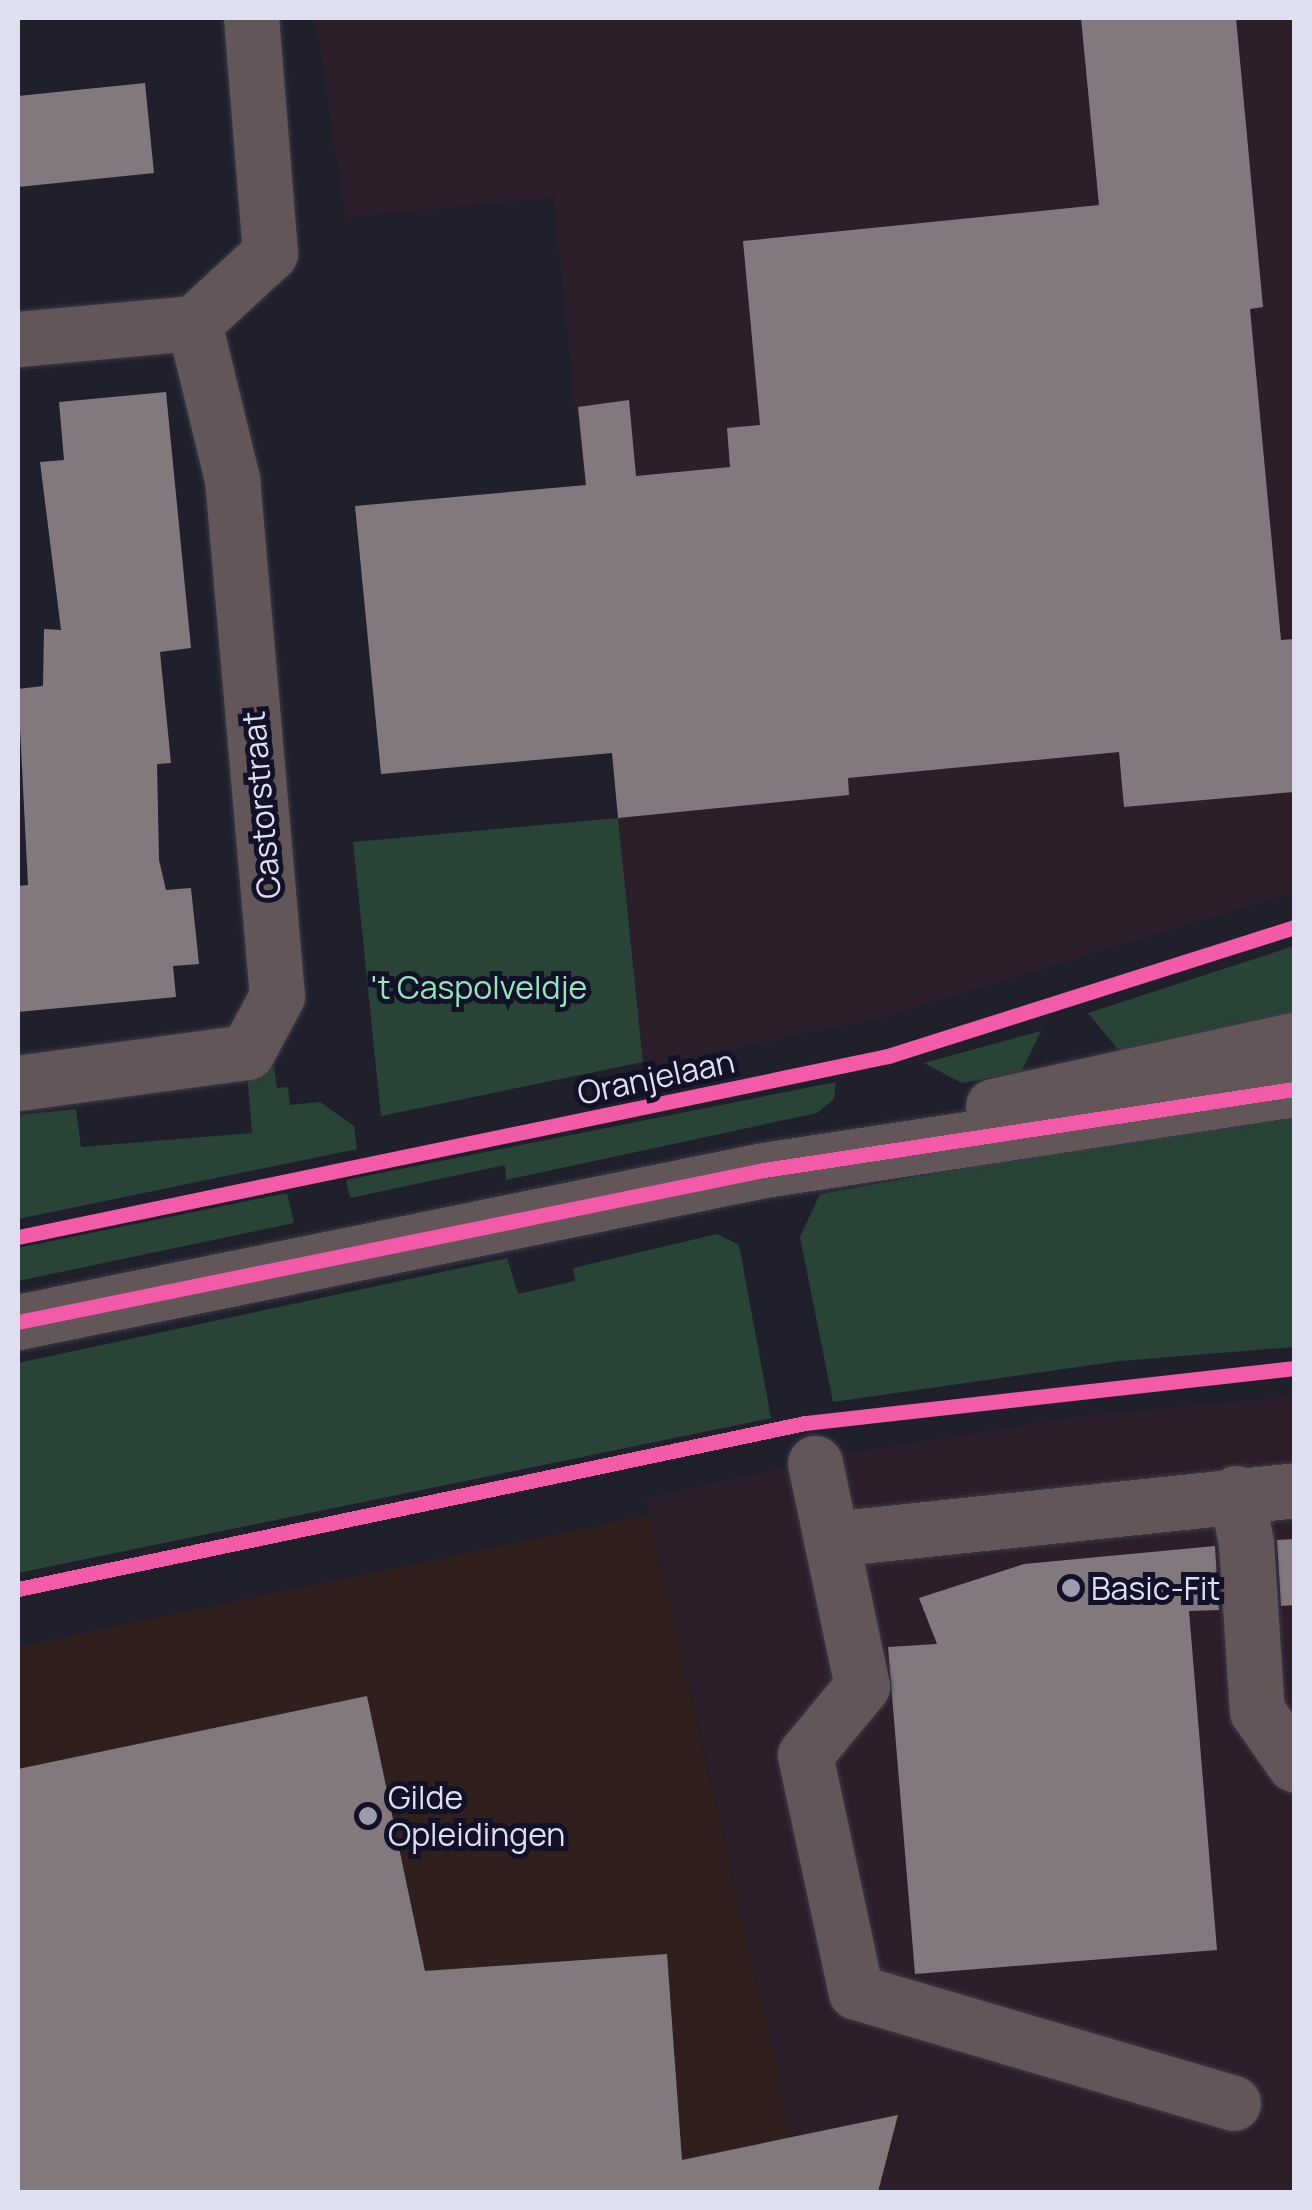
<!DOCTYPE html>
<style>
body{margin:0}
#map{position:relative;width:1312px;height:2210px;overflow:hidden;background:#20202d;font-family:Manrope,sans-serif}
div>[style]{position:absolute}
.commercial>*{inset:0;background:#2d1f2a}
.education>*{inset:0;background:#2f201d}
.green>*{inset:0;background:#294337}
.building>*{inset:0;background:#81797e}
.roads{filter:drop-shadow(0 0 2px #3b3c47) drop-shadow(0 0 2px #3b3c47)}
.minor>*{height:55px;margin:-27.5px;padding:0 27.5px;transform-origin:27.5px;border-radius:27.5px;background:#625658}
.cycleway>*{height:15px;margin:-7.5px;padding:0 7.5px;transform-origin:7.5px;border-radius:7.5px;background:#f35aa7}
.dots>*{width:28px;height:28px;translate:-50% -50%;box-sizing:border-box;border:5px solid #121128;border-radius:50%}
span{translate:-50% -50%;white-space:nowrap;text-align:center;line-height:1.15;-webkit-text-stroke:10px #121128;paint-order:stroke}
.street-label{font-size:32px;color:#dedff0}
.park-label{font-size:32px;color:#91e6bb}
.poi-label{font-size:32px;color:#dedff0}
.left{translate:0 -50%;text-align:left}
.frame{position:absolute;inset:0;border:20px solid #dedff0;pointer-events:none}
</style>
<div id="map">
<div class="commercial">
<div style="clip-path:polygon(316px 18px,1293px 18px,1294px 892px,880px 1018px,644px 1066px,554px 197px,346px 217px)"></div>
<div style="clip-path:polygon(1294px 1397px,1294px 2192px,880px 2192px,901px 2112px,793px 2144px,647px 1498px,847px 1454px,1091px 1415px)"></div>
</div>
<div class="education">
<div style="clip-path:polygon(650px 1515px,793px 2143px,901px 2110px,880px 2192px,18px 2192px,18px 1647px)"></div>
</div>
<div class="green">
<div style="clip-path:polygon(618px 818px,643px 1062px,381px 1116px,353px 842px)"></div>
<div style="clip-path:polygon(1294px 946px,1294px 1017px,1121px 1053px,1088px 1013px)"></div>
<div style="clip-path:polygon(1041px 1031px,1021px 1072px,962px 1083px,924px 1063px)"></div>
<div style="clip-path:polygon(274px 1067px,277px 1088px,288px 1087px,290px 1105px,320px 1102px,354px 1126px,357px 1149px,18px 1219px,18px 1115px,76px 1109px,81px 1147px,252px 1133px,247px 1070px)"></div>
<div style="clip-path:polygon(836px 1082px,834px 1099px,817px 1113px,506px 1180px,505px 1165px,350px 1198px,346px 1180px)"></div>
<div style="clip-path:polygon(1294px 1109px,1294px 1347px,1120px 1361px,833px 1402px,800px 1237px,820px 1194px)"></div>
<div style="clip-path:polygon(287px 1193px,294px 1223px,18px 1281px,18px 1248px)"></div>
<div style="clip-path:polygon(717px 1234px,739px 1245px,771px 1418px,18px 1573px,18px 1363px,507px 1258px,518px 1294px,575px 1281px,573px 1268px)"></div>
</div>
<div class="building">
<div style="clip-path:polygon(1081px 18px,1236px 18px,1263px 307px,1250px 309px,1281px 640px,1294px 639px,1294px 792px,1124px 807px,1119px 752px,848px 778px,849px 795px,618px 818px,612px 753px,381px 774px,355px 506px,586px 485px,578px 407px,629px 400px,636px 476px,730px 467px,727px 428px,760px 425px,743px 241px,1099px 205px)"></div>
<div style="clip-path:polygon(145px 83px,154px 173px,18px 187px,18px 96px)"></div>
<div style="clip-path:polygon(166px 392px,191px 648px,160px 652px,171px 763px,157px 764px,159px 860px,166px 890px,191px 888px,199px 964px,173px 966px,176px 997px,18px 1012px,18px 886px,28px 885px,18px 689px,43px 686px,44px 629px,61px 630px,40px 462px,64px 460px,59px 402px)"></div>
<div style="clip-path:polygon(1294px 1539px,1294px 1605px,1281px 1606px,1277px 1540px)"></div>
<div style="clip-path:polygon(1215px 1546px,1219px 1610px,1189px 1611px,1217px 1950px,915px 1974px,888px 1647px,937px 1644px,919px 1598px,1024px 1564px)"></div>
<div style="clip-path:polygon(367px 1696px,425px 1971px,667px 1954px,682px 2160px,898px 2115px,878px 2192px,18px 2192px,18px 1769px)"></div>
</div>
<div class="roads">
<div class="minor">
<div style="left:18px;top:339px;width:177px;rotate:-5.2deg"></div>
<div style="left:194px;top:323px;width:103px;rotate:-42.6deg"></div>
<div style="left:270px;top:253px;width:236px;rotate:-94.6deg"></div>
<div style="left:18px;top:1083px;width:231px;rotate:-7.7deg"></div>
<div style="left:247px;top:1052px;width:64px;rotate:-61.8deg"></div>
<div style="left:277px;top:996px;width:519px;rotate:-94.97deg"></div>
<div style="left:232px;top:479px;width:161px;rotate:-103.7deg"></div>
<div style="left:993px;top:1106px;width:308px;rotate:-12.4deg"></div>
<div style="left:18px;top:1322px;width:761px;rotate:-11.52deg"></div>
<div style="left:764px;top:1170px;width:536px;rotate:-8.69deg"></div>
<div style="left:815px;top:1463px;width:228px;rotate:78.1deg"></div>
<div style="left:862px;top:1686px;width:89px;rotate:129.6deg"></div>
<div style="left:805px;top:1755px;width:242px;rotate:77.9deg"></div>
<div style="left:856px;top:1992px;width:393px;rotate:16.4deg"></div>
<div style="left:1236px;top:1493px;width:51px;rotate:78.7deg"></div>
<div style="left:1246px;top:1543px;width:168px;rotate:86.3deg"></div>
<div style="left:1257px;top:1711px;width:65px;rotate:55.1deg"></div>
<div style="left:831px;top:1539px;width:466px;rotate:-6deg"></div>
</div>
</div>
<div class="cycleway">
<div style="left:18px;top:1237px;width:889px;rotate:-11.75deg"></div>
<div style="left:888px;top:1056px;width:426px;rotate:-17.6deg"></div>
<div style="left:18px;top:1322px;width:761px;rotate:-11.52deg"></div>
<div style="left:764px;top:1170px;width:536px;rotate:-8.69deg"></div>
<div style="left:18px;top:1589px;width:804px;rotate:-11.91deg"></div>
<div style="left:805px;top:1423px;width:492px;rotate:-6.4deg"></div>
</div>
<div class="dots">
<div style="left:1071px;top:1588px;background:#9c9cac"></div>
<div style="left:368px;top:1816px;background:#9c9cac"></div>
</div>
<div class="street-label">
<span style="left:261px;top:805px;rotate:-95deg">Castorstraat</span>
<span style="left:656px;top:1077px;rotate:-12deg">Oranjelaan</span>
</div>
<div class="park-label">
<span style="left:479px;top:987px">'t Caspolveldje</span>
</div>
<div class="poi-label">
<span class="left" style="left:1091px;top:1588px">Basic-Fit</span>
<span class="left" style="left:388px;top:1816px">Gilde<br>Opleidingen</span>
</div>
<div class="frame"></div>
</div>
